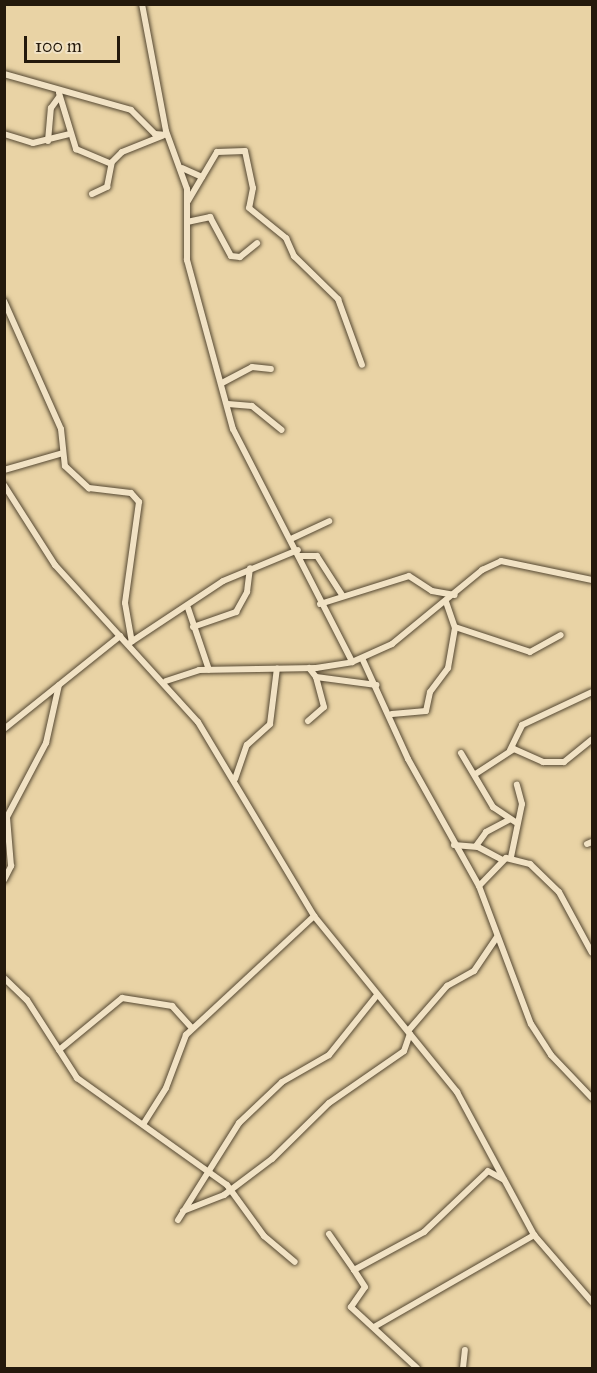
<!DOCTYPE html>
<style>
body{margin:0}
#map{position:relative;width:597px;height:1373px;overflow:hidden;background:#e9d3a5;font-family:"IM FELL Great Primer",serif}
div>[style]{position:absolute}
.roads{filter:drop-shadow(0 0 2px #554832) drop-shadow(0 0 2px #554832)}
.minor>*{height:6px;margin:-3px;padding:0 3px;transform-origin:3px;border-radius:3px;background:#f1e2c4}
span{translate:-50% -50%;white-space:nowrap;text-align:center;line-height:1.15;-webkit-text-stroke:6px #f1e2c4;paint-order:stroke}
.frame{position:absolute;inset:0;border:6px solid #24190c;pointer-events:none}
.scale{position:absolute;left:24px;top:36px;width:96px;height:27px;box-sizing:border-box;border:3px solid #24190c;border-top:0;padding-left:8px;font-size:18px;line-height:21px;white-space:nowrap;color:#24190c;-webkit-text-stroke:4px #f1e2c4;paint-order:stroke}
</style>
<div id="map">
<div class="roads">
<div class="minor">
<div style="left:142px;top:4px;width:129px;rotate:79.3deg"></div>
<div style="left:166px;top:131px;width:62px;rotate:70.1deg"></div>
<div style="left:187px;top:189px;width:71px;rotate:90deg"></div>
<div style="left:187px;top:260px;width:175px;rotate:74.8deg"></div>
<div style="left:233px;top:429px;width:262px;rotate:62.9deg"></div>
<div style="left:4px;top:74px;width:132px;rotate:15.8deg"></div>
<div style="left:131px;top:110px;width:34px;rotate:45deg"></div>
<div style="left:155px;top:134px;width:12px;rotate:5deg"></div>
<div style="left:59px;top:93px;width:59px;rotate:73.1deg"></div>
<div style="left:76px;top:149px;width:38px;rotate:23deg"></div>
<div style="left:4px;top:134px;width:30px;rotate:17deg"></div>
<div style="left:33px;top:143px;width:36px;rotate:-14deg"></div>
<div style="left:48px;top:141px;width:33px;rotate:-85deg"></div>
<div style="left:51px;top:108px;width:14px;rotate:-54deg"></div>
<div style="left:182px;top:168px;width:22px;rotate:24deg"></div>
<div style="left:92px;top:194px;width:17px;rotate:-25deg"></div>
<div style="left:107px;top:187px;width:25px;rotate:-79deg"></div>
<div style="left:112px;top:162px;width:14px;rotate:-45deg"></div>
<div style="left:122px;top:152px;width:43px;rotate:-21.8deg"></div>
<div style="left:188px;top:201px;width:57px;rotate:-59.4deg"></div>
<div style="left:217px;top:152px;width:28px;rotate:-2deg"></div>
<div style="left:245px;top:151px;width:38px;rotate:78deg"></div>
<div style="left:253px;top:188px;width:20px;rotate:101deg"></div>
<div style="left:249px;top:208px;width:48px;rotate:39deg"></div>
<div style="left:286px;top:238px;width:20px;rotate:66deg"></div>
<div style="left:294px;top:256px;width:62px;rotate:44.3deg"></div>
<div style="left:338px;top:299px;width:70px;rotate:70deg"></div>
<div style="left:187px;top:222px;width:24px;rotate:-12deg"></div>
<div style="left:210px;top:217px;width:44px;rotate:61.7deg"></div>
<div style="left:231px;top:256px;width:9px;rotate:6deg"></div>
<div style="left:240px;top:257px;width:22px;rotate:-39deg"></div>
<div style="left:4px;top:301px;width:140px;rotate:66deg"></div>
<div style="left:61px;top:429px;width:37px;rotate:84deg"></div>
<div style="left:65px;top:466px;width:33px;rotate:43deg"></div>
<div style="left:89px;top:488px;width:42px;rotate:6.8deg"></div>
<div style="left:131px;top:493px;width:12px;rotate:48deg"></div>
<div style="left:139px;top:502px;width:102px;rotate:97.9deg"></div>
<div style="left:125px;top:603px;width:39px;rotate:80deg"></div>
<div style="left:222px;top:383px;width:34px;rotate:-28deg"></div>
<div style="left:252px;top:367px;width:19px;rotate:6deg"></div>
<div style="left:228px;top:404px;width:24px;rotate:5deg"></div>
<div style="left:252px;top:406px;width:38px;rotate:39deg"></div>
<div style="left:4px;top:470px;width:61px;rotate:-16.1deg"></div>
<div style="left:4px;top:485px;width:95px;rotate:57.5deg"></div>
<div style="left:55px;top:565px;width:212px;rotate:47.7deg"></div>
<div style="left:198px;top:722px;width:226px;rotate:59.1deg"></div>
<div style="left:314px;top:916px;width:227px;rotate:50.9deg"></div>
<div style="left:457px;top:1092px;width:162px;rotate:61.7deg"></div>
<div style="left:534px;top:1235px;width:89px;rotate:49.1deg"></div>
<div style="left:293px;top:538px;width:40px;rotate:-25deg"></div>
<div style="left:300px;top:556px;width:17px"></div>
<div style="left:317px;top:556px;width:46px;rotate:57.3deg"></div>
<div style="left:320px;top:604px;width:93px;rotate:-17.5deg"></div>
<div style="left:409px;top:576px;width:27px;rotate:33deg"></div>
<div style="left:432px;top:591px;width:23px;rotate:10deg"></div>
<div style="left:188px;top:608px;width:65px;rotate:71.3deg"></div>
<div style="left:193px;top:627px;width:46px;rotate:-19.2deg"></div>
<div style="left:236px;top:612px;width:23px;rotate:-61deg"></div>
<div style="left:247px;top:592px;width:24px;rotate:-83deg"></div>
<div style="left:455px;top:627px;width:79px;rotate:18.4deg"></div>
<div style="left:530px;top:652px;width:35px;rotate:-29deg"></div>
<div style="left:131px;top:642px;width:110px;rotate:-33.5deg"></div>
<div style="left:223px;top:581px;width:81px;rotate:-22.5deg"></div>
<div style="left:362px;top:658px;width:111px;rotate:65.5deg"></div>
<div style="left:408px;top:759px;width:145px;rotate:60.8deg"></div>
<div style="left:479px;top:886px;width:147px;rotate:69.4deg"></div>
<div style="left:531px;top:1024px;width:37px;rotate:57deg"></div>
<div style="left:551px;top:1055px;width:59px;rotate:46.4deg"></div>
<div style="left:309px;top:668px;width:11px;rotate:52deg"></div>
<div style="left:316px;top:677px;width:61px;rotate:7.6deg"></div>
<div style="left:166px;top:681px;width:35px;rotate:-18deg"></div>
<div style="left:199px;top:670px;width:117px;rotate:-1deg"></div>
<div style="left:316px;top:668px;width:36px;rotate:-9deg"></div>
<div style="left:352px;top:662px;width:44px;rotate:-24.2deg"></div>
<div style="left:392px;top:644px;width:117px;rotate:-39.4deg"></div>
<div style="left:482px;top:570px;width:21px;rotate:-25deg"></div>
<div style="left:501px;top:561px;width:93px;rotate:11.8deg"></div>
<div style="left:392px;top:714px;width:34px;rotate:-5deg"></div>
<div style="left:426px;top:711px;width:19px;rotate:-78deg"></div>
<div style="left:430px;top:692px;width:30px;rotate:-53deg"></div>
<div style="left:448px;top:668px;width:41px;rotate:-80.1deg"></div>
<div style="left:455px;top:628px;width:28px;rotate:-109deg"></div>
<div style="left:308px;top:721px;width:21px;rotate:-41deg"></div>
<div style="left:324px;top:707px;width:31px;rotate:-105deg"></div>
<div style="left:4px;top:729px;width:149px;rotate:-38.7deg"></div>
<div style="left:510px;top:750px;width:28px;rotate:-64deg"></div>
<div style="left:522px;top:725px;width:77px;rotate:-25.2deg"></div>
<div style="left:461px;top:753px;width:63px;rotate:59.3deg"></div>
<div style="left:493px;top:807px;width:27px;rotate:34deg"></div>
<div style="left:477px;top:773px;width:44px;rotate:-33deg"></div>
<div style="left:514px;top:749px;width:32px;rotate:24deg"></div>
<div style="left:543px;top:762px;width:21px"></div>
<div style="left:564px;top:762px;width:36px;rotate:-39deg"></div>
<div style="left:235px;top:779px;width:36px;rotate:-71deg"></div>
<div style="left:247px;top:745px;width:31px;rotate:-42deg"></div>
<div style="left:270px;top:724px;width:56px;rotate:-82.9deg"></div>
<div style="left:587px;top:844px;width:5px;rotate:-22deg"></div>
<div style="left:454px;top:845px;width:24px;rotate:5deg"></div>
<div style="left:478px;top:847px;width:27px;rotate:28deg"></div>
<div style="left:476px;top:846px;width:17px;rotate:-54deg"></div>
<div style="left:486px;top:832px;width:27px;rotate:-28deg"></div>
<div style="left:511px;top:857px;width:54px;rotate:-78.3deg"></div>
<div style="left:522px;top:804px;width:20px;rotate:-105deg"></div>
<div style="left:4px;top:880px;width:16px;rotate:-63deg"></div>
<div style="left:11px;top:866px;width:49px;rotate:-94.7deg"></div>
<div style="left:7px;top:817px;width:84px;rotate:-62.2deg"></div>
<div style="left:46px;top:743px;width:59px;rotate:-77.4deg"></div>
<div style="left:479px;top:886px;width:39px;rotate:-46deg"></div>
<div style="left:506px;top:858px;width:25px;rotate:14deg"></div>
<div style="left:530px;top:864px;width:40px;rotate:44deg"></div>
<div style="left:559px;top:892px;width:69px;rotate:61.6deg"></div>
<div style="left:4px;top:978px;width:32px;rotate:44deg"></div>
<div style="left:27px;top:1000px;width:93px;rotate:57.3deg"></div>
<div style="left:77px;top:1078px;width:184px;rotate:35.5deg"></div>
<div style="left:227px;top:1185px;width:63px;rotate:54deg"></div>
<div style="left:264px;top:1236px;width:40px;rotate:40deg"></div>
<div style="left:408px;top:1031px;width:60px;rotate:-49.1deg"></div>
<div style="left:447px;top:986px;width:31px;rotate:-29deg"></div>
<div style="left:474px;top:971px;width:41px;rotate:-55.9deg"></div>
<div style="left:59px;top:1050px;width:82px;rotate:-39.5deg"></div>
<div style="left:122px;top:998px;width:51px;rotate:9.1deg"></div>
<div style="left:172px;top:1006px;width:30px;rotate:48deg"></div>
<div style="left:144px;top:1123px;width:41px;rotate:-57.8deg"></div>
<div style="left:166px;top:1088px;width:57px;rotate:-69.3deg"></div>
<div style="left:186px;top:1035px;width:175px;rotate:-42.9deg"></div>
<div style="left:183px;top:1211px;width:44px;rotate:-21.3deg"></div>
<div style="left:224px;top:1195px;width:60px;rotate:-36.9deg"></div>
<div style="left:272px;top:1159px;width:80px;rotate:-44.5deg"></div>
<div style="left:329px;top:1103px;width:91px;rotate:-34.7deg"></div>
<div style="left:404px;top:1051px;width:18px;rotate:-71deg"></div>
<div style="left:178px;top:1220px;width:115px;rotate:-57.8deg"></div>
<div style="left:239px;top:1123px;width:59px;rotate:-43.6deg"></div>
<div style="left:282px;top:1082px;width:54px;rotate:-29.9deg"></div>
<div style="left:329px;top:1055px;width:77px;rotate:-51.3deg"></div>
<div style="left:329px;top:1234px;width:44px;rotate:55.2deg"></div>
<div style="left:374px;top:1327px;width:185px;rotate:-29.9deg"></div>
<div style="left:417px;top:1368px;width:90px;rotate:-137.3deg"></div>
<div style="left:351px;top:1307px;width:24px;rotate:-55deg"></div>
<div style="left:365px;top:1287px;width:20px;rotate:-123deg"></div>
<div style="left:354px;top:1270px;width:80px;rotate:-28.5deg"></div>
<div style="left:424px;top:1232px;width:88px;rotate:-43.6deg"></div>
<div style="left:488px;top:1171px;width:18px;rotate:29deg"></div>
<div style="left:463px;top:1368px;width:18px;rotate:-84deg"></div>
</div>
</div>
<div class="frame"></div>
<div class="scale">100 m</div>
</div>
